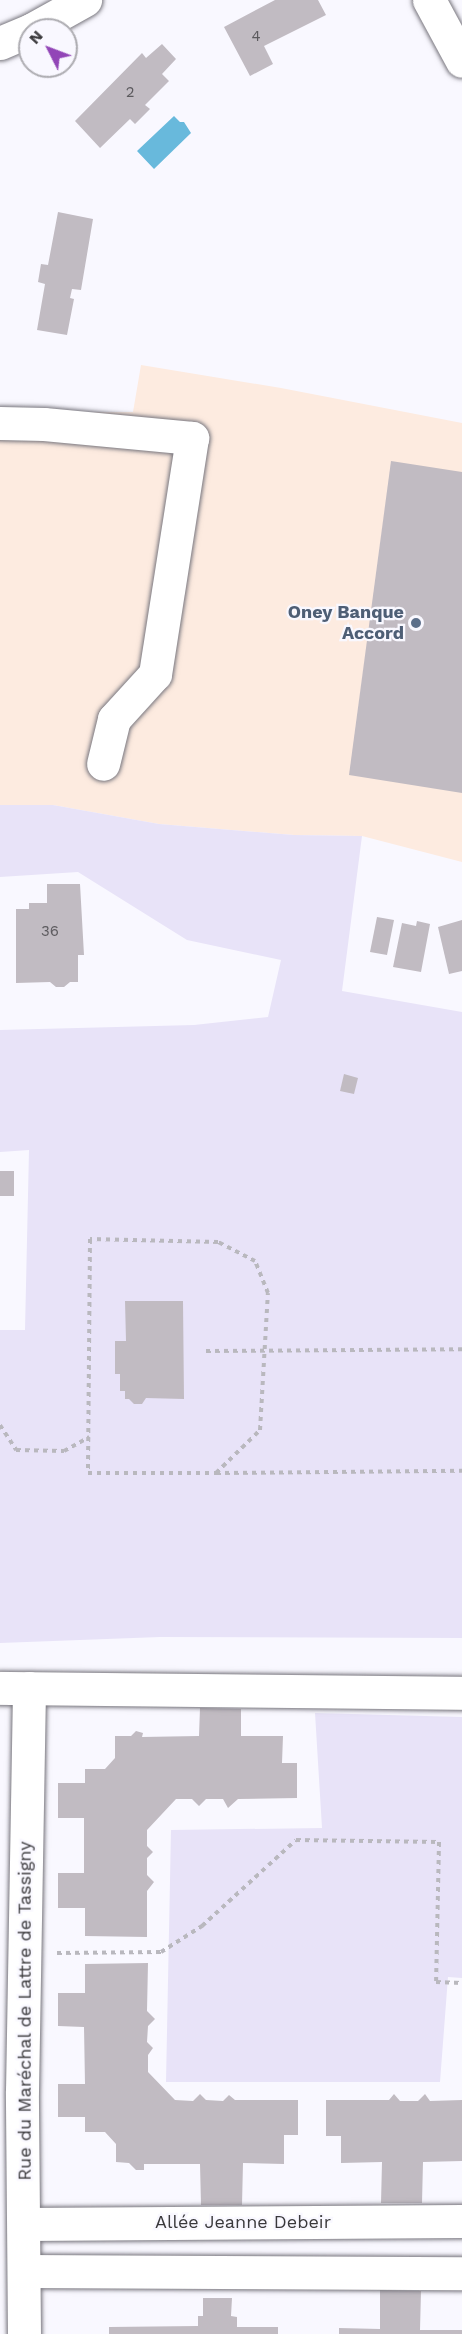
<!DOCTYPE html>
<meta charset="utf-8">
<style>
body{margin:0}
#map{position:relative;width:462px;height:2334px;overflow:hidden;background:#f9f8ff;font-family:"Work Sans",sans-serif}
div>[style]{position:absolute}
.commercial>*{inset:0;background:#fdebe0}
.green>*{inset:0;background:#e8e3f8}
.water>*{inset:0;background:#68b9dc}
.building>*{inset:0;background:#c1bbc2}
.path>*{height:4px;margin-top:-2px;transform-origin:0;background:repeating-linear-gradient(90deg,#b9b8be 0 4.5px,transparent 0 9px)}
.roads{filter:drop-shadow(0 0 2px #78767e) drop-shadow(0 0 2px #78767e)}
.minor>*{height:33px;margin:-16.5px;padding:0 16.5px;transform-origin:16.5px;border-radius:16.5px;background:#fff}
.major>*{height:33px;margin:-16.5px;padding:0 16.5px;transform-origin:16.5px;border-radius:16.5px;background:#fff}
.dots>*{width:16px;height:16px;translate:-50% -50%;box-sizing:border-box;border:3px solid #f9f8ff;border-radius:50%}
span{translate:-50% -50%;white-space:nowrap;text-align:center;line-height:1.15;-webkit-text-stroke:4.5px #f9f8ff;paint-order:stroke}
.number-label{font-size:15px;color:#5c5a5e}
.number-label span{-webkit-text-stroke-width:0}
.service-label{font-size:18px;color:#4e5e75;font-weight:700}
.right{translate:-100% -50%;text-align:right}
.street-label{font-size:18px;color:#3a393c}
.north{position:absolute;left:18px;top:18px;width:60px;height:60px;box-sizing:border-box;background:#f9f8ff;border:2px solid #adacb1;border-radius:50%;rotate:312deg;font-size:16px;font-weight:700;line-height:24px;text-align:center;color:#3a393c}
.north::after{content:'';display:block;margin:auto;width:21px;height:27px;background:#9246b7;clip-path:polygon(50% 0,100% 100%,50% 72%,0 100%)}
</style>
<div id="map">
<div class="commercial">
<div style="clip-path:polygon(141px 365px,281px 388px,462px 423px,462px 862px,362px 836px,294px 835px,159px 824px,53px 805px,0 805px,0 413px,133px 412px)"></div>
</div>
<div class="green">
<div style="clip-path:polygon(0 805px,53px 805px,159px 824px,294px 835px,362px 836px,342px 991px,462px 1012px,462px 1638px,160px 1637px,0 1643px,0 1330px,25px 1330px,29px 1150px,0 1152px,0 1030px,194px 1025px,268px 1017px,281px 960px,187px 940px,78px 872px,0 877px)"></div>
<div style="clip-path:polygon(315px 1713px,462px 1717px,462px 1978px,448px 1977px,440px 2082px,166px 2082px,171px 1830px,322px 1828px)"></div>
</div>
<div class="water">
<div style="clip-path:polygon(174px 116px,180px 122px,184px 122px,191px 133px,154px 169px,137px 151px)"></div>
</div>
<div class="building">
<div style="clip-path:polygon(275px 0,318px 0,326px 15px,264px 46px,273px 64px,250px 76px,224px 27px)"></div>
<div style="clip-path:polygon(162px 44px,176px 59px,162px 74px,169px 81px,145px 105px,150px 109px,135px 124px,130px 119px,100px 148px,75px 121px,142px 53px,146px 58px)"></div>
<div style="clip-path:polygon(58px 212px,93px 219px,81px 290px,72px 289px,70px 298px,74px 299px,67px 335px,37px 330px,45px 284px,38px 282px,41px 264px,48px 265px)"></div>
<div style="clip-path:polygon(391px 461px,462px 472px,462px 793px,349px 775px)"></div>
<div style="clip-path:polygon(47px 884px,80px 884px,84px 955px,78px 955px,78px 982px,70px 982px,64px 987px,56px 987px,50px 982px,16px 983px,16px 909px,29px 909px,29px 903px,47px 903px)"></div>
<div style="clip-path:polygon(377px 917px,394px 920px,387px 955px,370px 952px)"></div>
<div style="clip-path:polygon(462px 920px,462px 971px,449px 974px,438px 927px)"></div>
<div style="clip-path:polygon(417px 921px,430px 924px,421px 972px,393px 967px,402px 923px,416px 926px)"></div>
<div style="clip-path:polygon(344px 1074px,358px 1078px,354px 1094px,340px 1091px)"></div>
<div style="clip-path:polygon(0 1171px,14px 1171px,14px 1196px,0 1196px)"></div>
<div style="clip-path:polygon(125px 1301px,183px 1301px,184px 1399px,146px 1398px,142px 1404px,134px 1404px,129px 1399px,125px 1399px,125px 1391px,120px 1391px,120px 1374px,115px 1374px,115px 1341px,126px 1341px)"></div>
<div style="clip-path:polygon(200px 1708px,241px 1709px,241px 1736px,283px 1736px,282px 1763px,297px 1763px,297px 1798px,238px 1799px,228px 1808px,223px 1799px,206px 1799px,199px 1806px,192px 1799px,176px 1799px,147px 1830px,147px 1846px,153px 1852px,147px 1858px,147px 1875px,154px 1882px,147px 1891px,147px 1937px,85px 1936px,85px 1908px,58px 1908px,58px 1873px,84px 1873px,84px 1818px,58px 1818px,58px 1783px,85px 1783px,85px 1769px,105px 1769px,115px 1758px,115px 1736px,131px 1736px,136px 1731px,143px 1733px,142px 1737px,199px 1736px)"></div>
<div style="clip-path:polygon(148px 1963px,147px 2011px,155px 2019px,148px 2026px,147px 2042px,153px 2048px,148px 2055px,148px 2072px,175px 2100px,193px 2101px,200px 2094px,206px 2100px,223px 2101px,229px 2095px,235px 2100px,298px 2100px,298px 2135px,284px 2135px,284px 2164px,243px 2163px,242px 2205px,201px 2205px,200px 2164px,144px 2164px,144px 2170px,136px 2170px,129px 2163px,116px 2162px,116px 2144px,105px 2132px,85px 2132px,85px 2117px,58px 2117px,58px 2084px,85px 2084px,84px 2027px,58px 2026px,58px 1993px,85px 1993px,85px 1964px)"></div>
<div style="clip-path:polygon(394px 2094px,400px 2101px,418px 2101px,425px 2094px,430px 2101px,462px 2100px,462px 2161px,423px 2162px,422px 2203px,381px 2203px,382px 2162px,341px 2163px,341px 2136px,326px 2136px,326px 2100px,389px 2100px)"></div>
<div style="clip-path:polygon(380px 2290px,421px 2291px,420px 2330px,462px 2330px,462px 2334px,339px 2334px,339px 2328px,380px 2329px)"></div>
<div style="clip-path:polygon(203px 2298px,232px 2298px,231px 2316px,237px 2317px,237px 2327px,278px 2327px,278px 2334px,109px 2334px,109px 2327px,198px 2326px,198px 2316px,203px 2316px)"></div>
</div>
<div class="path">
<div style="left:206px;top:1351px;width:256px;rotate:-0.4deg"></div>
<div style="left:0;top:1425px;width:30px;rotate:57deg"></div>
<div style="left:16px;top:1450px;width:48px;rotate:1.2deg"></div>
<div style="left:64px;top:1451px;width:29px;rotate:-29deg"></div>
<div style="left:216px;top:1473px;width:62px;rotate:-44.3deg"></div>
<div style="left:260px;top:1430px;width:137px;rotate:-86.7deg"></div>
<div style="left:268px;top:1293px;width:35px;rotate:-112deg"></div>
<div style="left:255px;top:1261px;width:42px;rotate:-152.8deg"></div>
<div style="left:218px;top:1242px;width:128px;rotate:-178.7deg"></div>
<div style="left:90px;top:1239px;width:234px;rotate:90.5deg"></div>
<div style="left:88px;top:1473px;width:128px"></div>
<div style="left:216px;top:1473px;width:246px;rotate:-0.5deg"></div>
<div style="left:57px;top:1953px;width:104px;rotate:-0.6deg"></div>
<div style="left:161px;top:1952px;width:49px;rotate:-32.4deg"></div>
<div style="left:202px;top:1926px;width:127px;rotate:-42.5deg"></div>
<div style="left:296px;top:1840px;width:143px;rotate:0.8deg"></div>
<div style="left:439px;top:1842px;width:140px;rotate:91.2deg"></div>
<div style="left:436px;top:1982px;width:26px;rotate:2deg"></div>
</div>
<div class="roads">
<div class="minor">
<div style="left:429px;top:0;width:69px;rotate:61.6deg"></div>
<div style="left:0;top:423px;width:44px;rotate:1.3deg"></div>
<div style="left:44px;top:424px;width:149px;rotate:5.4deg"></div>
<div style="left:192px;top:438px;width:239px;rotate:98.9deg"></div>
<div style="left:155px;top:674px;width:61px;rotate:132.3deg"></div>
<div style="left:114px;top:719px;width:46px;rotate:103.7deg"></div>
<div style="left:0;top:1688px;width:462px;rotate:0.6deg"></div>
<div style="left:25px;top:2224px;width:437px;rotate:-0.4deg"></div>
<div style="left:25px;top:2271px;width:437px;rotate:0.3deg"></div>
<div style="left:24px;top:2334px;width:243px;rotate:-90.5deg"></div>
<div style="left:22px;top:2091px;width:403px;rotate:-89deg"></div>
</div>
<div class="major">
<div style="left:31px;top:30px;width:62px;rotate:-29.1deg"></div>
<div style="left:0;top:43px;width:33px;rotate:-23deg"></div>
</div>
</div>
<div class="dots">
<div style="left:416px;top:623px;background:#5c6f8a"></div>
</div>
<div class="number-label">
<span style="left:256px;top:37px">4</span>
<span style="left:130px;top:93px">2</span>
<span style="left:50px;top:932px">36</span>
</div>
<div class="service-label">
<span class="right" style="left:404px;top:623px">Oney Banque<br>Accord</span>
</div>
<div class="street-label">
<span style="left:25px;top:2011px;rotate:-90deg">Rue du Maréchal de Lattre de Tassigny</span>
<span style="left:243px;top:2222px">Allée Jeanne Debeir</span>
</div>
<div class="north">N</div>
</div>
